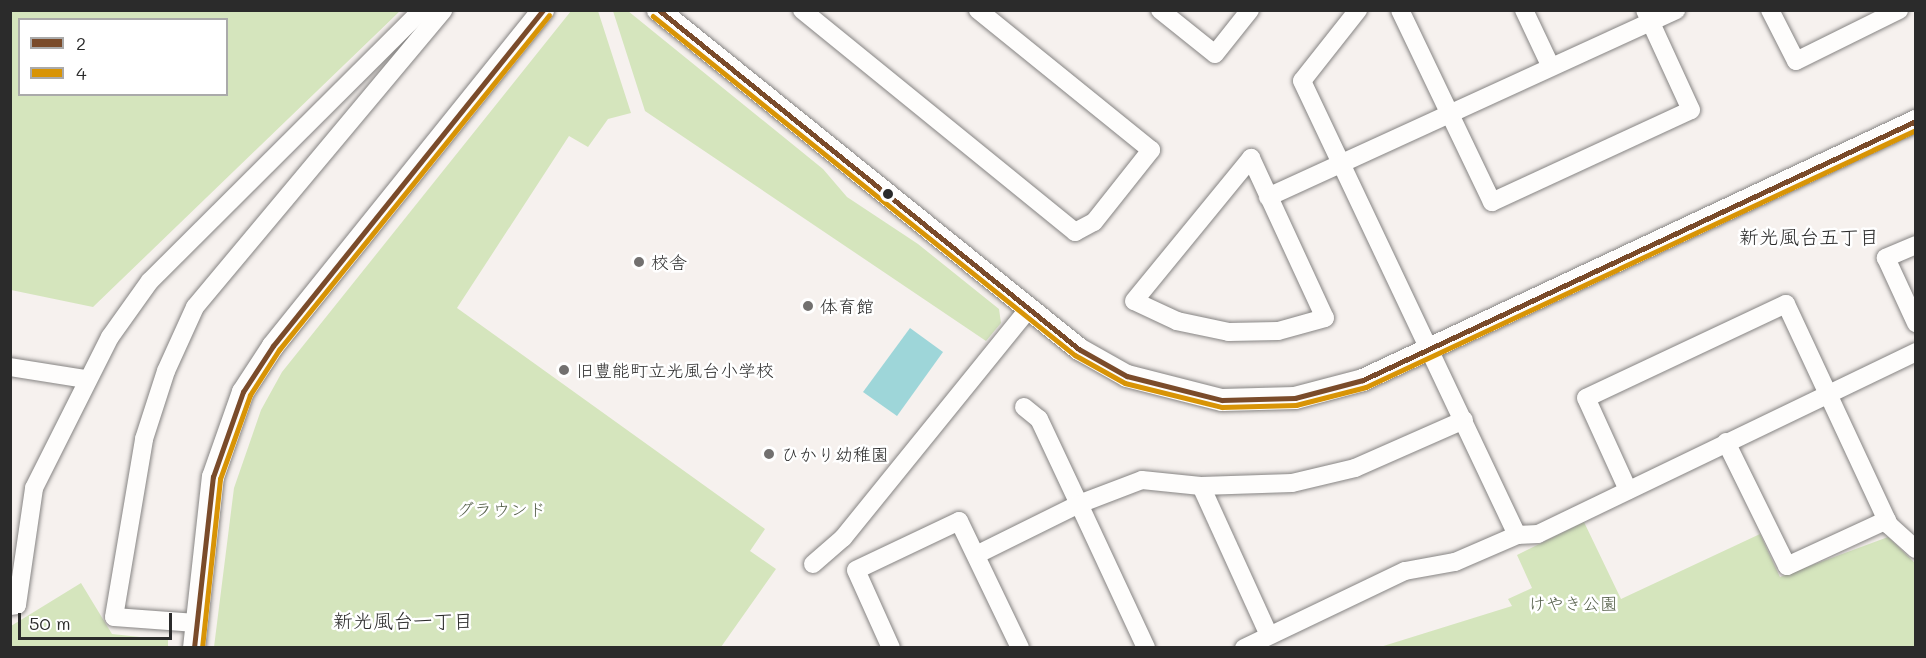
<!DOCTYPE html>
<meta charset="utf-8">
<style>
body{margin:0}
#map{position:relative;width:1926px;height:658px;overflow:hidden;background:#f6f1ee;font-family:Mali,"Klee One",sans-serif}
div>[style]{position:absolute}
.green>*{inset:0;background:#d5e5bd}
.water>*{inset:0;background:#9ed6d9}
.roads{filter:drop-shadow(0 0 2px #868483) drop-shadow(0 0 2px #868483)}
.minor>*{height:18px;margin:-9px;padding:0 9px;transform-origin:9px;border-radius:9px;background:#fefdfc}
.tertiary>*{height:22px;margin:-11px;padding:0 11px;transform-origin:11px;border-radius:11px;background:#fefdfc}
.bus-1>*{height:4.5px;margin:-2.25px;padding:0 2.25px;transform-origin:2.25px;border-radius:2.25px;background:#7a4b2a}
.bus-2>*{height:4.5px;margin:-2.25px;padding:0 2.25px;transform-origin:2.25px;border-radius:2.25px;background:#d89406}
.dots>*{width:16px;height:16px;translate:-50% -50%;box-sizing:border-box;border:3px solid #fff;border-radius:50%}
span{translate:-50% -50%;white-space:nowrap;text-align:center;line-height:1.15;-webkit-text-stroke:5px #fff;paint-order:stroke}
.poi-label{font-size:18px;color:#2b2b2b}
.left{translate:0 -50%;text-align:left}
.park-label{font-size:18px;color:#56604b}
.neighbourhood-label{font-size:20px;color:#2b2b2b}
.frame{position:absolute;inset:0;border:12px solid #2b2b2b;pointer-events:none}
.legend{position:absolute;left:18px;top:18px;width:210px;height:78px;box-sizing:border-box;background:#fff;border:2px solid #aaa;margin:0;padding:8px 10px;list-style:none;font-size:18px;color:#2b2b2b}
.legend li{display:flex;align-items:center;gap:12px;height:30px}
.legend b{width:30px;border:2px solid #aaa}
.scale{position:absolute;left:18px;top:613px;width:154px;height:27px;box-sizing:border-box;border:3px solid #2b2b2b;border-top:0;padding-left:8px;font-size:18px;line-height:21px;white-space:nowrap;color:#2b2b2b;-webkit-text-stroke:4px #fff;paint-order:stroke}
</style>
<div id="map">
<div class="green">
<div style="clip-path:polygon(evenodd,11px 10px,400px 10px,400px 11px,93px 307px,11px 290px,11px 10px,20px 20px,226px 20px,226px 94px,20px 94px,20px 20px)"></div>
<div style="clip-path:polygon(571px 11px,598px 11px,631px 113px,608px 119px,588px 147px,569px 136px,457px 308px,765px 529px,750px 551px,776px 569px,721px 647px,214px 647px,234px 488px,261px 410px,282px 372px)"></div>
<div style="clip-path:polygon(613px 11px,628px 11px,823px 169px,847px 197px,918px 244px,999px 309px,1001px 323px,986px 341px,645px 111px)"></div>
<div style="clip-path:polygon(1584px 522px,1621px 599px,1760px 534px,1780px 577px,1888px 537px,1915px 563px,1915px 647px,1377px 648px,1512px 606px,1508px 599px,1532px 588px,1517px 555px)"></div>
<div style="clip-path:polygon(81px 583px,112px 634px,168px 640px,168px 647px,11px 647px,11px 626px)"></div>
</div>
<div class="water">
<div style="clip-path:polygon(910px 328px,943px 352px,897px 416px,863px 392px)"></div>
</div>
<div class="roads">
<div class="minor">
<div style="left:802px;top:10px;width:352px;rotate:39.1deg"></div>
<div style="left:1075px;top:232px;width:21px;rotate:-28deg"></div>
<div style="left:1094px;top:222px;width:92px;rotate:-51.6deg"></div>
<div style="left:1151px;top:150px;width:223px;rotate:-141deg"></div>
<div style="left:1160px;top:10px;width:70px;rotate:38.7deg"></div>
<div style="left:1215px;top:54px;width:56px;rotate:-51.5deg"></div>
<div style="left:1358px;top:10px;width:90px;rotate:128.3deg"></div>
<div style="left:1302px;top:81px;width:502px;rotate:64.66deg"></div>
<div style="left:1517px;top:535px;width:21px;rotate:-3deg"></div>
<div style="left:1538px;top:534px;width:420px;rotate:-25.7deg"></div>
<div style="left:1400px;top:10px;width:213px;rotate:64.4deg"></div>
<div style="left:1492px;top:202px;width:219px;rotate:-24.8deg"></div>
<div style="left:1691px;top:110px;width:110px;rotate:-114.7deg"></div>
<div style="left:1524px;top:10px;width:61px;rotate:64.7deg"></div>
<div style="left:1770px;top:10px;width:57px;rotate:63deg"></div>
<div style="left:1796px;top:61px;width:115px;rotate:-26.3deg"></div>
<div style="left:1251px;top:158px;width:176px;rotate:65.2deg"></div>
<div style="left:1325px;top:318px;width:49px;rotate:164.5deg"></div>
<div style="left:1278px;top:331px;width:49px;rotate:178.8deg"></div>
<div style="left:1229px;top:332px;width:53px;rotate:-168.1deg"></div>
<div style="left:1177px;top:321px;width:47px;rotate:-155.1deg"></div>
<div style="left:1134px;top:301px;width:185px;rotate:-50.7deg"></div>
<div style="left:1268px;top:197px;width:449px;rotate:-24.6deg"></div>
<div style="left:1916px;top:245px;width:33px;rotate:157deg"></div>
<div style="left:1886px;top:258px;width:72px;rotate:65.2deg"></div>
<div style="left:10px;top:367px;width:76px;rotate:9.1deg"></div>
<div style="left:1024px;top:407px;width:19px;rotate:39deg"></div>
<div style="left:1039px;top:419px;width:94px;rotate:64.8deg"></div>
<div style="left:1079px;top:504px;width:67px;rotate:-20.9deg"></div>
<div style="left:1142px;top:480px;width:59px;rotate:5.8deg"></div>
<div style="left:1201px;top:486px;width:91px;rotate:-1.9deg"></div>
<div style="left:1292px;top:483px;width:65px;rotate:-13.4deg"></div>
<div style="left:1355px;top:468px;width:119px;rotate:-23.8deg"></div>
<div style="left:1726px;top:442px;width:138px;rotate:63.8deg"></div>
<div style="left:1787px;top:566px;width:110px;rotate:-24.7deg"></div>
<div style="left:1201px;top:486px;width:164px;rotate:65.5deg"></div>
<div style="left:1628px;top:490px;width:101px;rotate:-114.5deg"></div>
<div style="left:1586px;top:398px;width:221px;rotate:-25.2deg"></div>
<div style="left:1786px;top:304px;width:244px;rotate:65deg"></div>
<div style="left:1889px;top:525px;width:36px;rotate:42deg"></div>
<div style="left:976px;top:555px;width:115px;rotate:-26.3deg"></div>
<div style="left:1079px;top:504px;width:159px;rotate:65deg"></div>
<div style="left:813px;top:564px;width:40px;rotate:-41deg"></div>
<div style="left:843px;top:538px;width:296px;rotate:-51deg"></div>
<div style="left:10px;top:606px;width:7px;rotate:-8deg"></div>
<div style="left:17px;top:605px;width:118px;rotate:-81.7deg"></div>
<div style="left:34px;top:488px;width:169px;rotate:-63.3deg"></div>
<div style="left:110px;top:337px;width:69px;rotate:-54.5deg"></div>
<div style="left:150px;top:281px;width:384px;rotate:-44.9deg"></div>
<div style="left:196px;top:623px;width:82px;rotate:-175.8deg"></div>
<div style="left:114px;top:617px;width:181px;rotate:-80.4deg"></div>
<div style="left:144px;top:439px;width:71px;rotate:-72.1deg"></div>
<div style="left:166px;top:371px;width:70px;rotate:-65.6deg"></div>
<div style="left:195px;top:307px;width:387px;rotate:-50.1deg"></div>
<div style="left:891px;top:648px;width:85px;rotate:-114.2deg"></div>
<div style="left:856px;top:570px;width:114px;rotate:-25.4deg"></div>
<div style="left:959px;top:521px;width:141px;rotate:64.3deg"></div>
<div style="left:1244px;top:648px;width:178px;rotate:-25.6deg"></div>
<div style="left:1405px;top:571px;width:51px;rotate:-10.2deg"></div>
<div style="left:1455px;top:562px;width:68px;rotate:-23.5deg"></div>
</div>
<div class="tertiary">
<div style="left:658px;top:10px;width:541px;rotate:38.84deg"></div>
<div style="left:1079px;top:349px;width:55px;rotate:29.4deg"></div>
<div style="left:1127px;top:376px;width:98px;rotate:14.2deg"></div>
<div style="left:1222px;top:400px;width:73px;rotate:-1.6deg"></div>
<div style="left:1295px;top:398px;width:70px;rotate:-14.8deg"></div>
<div style="left:1363px;top:380px;width:611px;rotate:-25.1deg"></div>
<div style="left:194px;top:648px;width:172px;rotate:-83.7deg"></div>
<div style="left:213px;top:477px;width:90px;rotate:-70.6deg"></div>
<div style="left:243px;top:392px;width:55px;rotate:-56.9deg"></div>
<div style="left:273px;top:346px;width:431px;rotate:-51.2deg"></div>
</div>
</div>
<div class="bus-1">
<div style="left:659px;top:10px;width:540px;rotate:38.91deg"></div>
<div style="left:1079px;top:349px;width:55px;rotate:29.4deg"></div>
<div style="left:1127px;top:376px;width:98px;rotate:14.2deg"></div>
<div style="left:1222px;top:400px;width:73px;rotate:-1.6deg"></div>
<div style="left:1295px;top:398px;width:70px;rotate:-14.8deg"></div>
<div style="left:1363px;top:380px;width:611px;rotate:-25.1deg"></div>
<div style="left:194px;top:648px;width:172px;rotate:-83.7deg"></div>
<div style="left:213px;top:477px;width:90px;rotate:-70.6deg"></div>
<div style="left:243px;top:392px;width:55px;rotate:-56.9deg"></div>
<div style="left:273px;top:346px;width:431px;rotate:-51.2deg"></div>
</div>
<div class="bus-2">
<div style="left:653px;top:16px;width:541px;rotate:38.78deg"></div>
<div style="left:1075px;top:355px;width:57px;rotate:29.2deg"></div>
<div style="left:1125px;top:383px;width:100px;rotate:13.9deg"></div>
<div style="left:1222px;top:407px;width:74px;rotate:-1.5deg"></div>
<div style="left:1296px;top:405px;width:72px;rotate:-14.4deg"></div>
<div style="left:1366px;top:387px;width:607px;rotate:-25.05deg"></div>
<div style="left:202px;top:648px;width:170px;rotate:-83.9deg"></div>
<div style="left:220px;top:479px;width:89px;rotate:-70.3deg"></div>
<div style="left:250px;top:395px;width:54px;rotate:-57.2deg"></div>
<div style="left:279px;top:350px;width:430px;rotate:-51.1deg"></div>
</div>
<div class="dots">
<div style="left:888px;top:194px;background:#2b2b2b"></div>
<div style="left:639px;top:262px;background:#72706f"></div>
<div style="left:808px;top:306px;background:#72706f"></div>
<div style="left:564px;top:370px;background:#72706f"></div>
<div style="left:769px;top:454px;background:#72706f"></div>
</div>
<div class="poi-label">
<span class="left" style="left:651px;top:262px">校舎</span>
<span class="left" style="left:820px;top:306px">体育館</span>
<span class="left" style="left:576px;top:370px">旧豊能町立光風台小学校</span>
<span class="left" style="left:781px;top:454px">ひかり幼稚園</span>
</div>
<div class="park-label">
<span style="left:501px;top:509px">グラウンド</span>
<span style="left:1573px;top:603px">けやき公園</span>
</div>
<div class="neighbourhood-label">
<span style="left:1809px;top:236px">新光風台五丁目</span>
<span style="left:403px;top:620px">新光風台一丁目</span>
</div>
<div class="frame"></div>
<ul class="legend">
<li><b style="height:8px;background:#7a4b2a"></b>2</li>
<li><b style="height:8px;background:#d89406"></b>4</li>
</ul>
<div class="scale">50 m</div>
</div>
